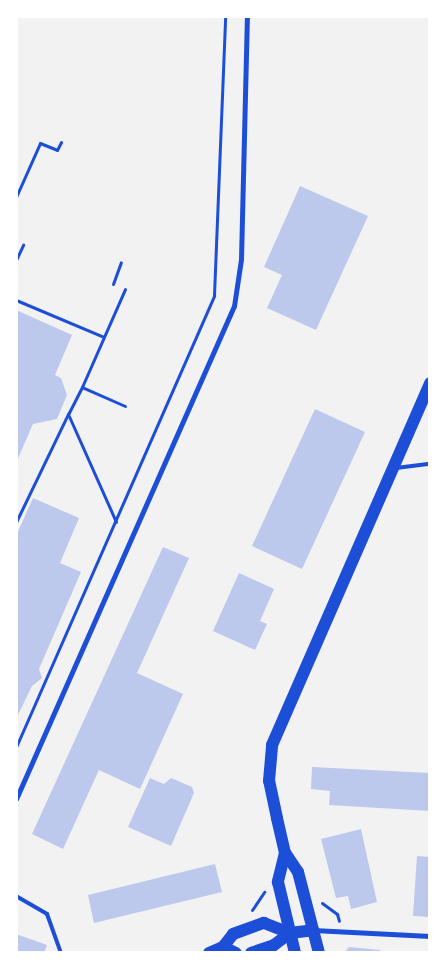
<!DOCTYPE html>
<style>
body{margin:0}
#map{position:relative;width:446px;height:969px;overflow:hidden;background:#f2f2f2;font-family:Jost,sans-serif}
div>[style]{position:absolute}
.building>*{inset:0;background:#bdc9ec}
.path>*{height:3px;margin:-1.5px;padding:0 1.5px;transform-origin:1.5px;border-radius:1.5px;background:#1d4ed8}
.service>*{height:4px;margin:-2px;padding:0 2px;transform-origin:2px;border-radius:2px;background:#1d4ed8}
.minor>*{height:5px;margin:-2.5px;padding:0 2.5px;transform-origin:2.5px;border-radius:2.5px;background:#1d4ed8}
.primary>*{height:12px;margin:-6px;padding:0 6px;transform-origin:6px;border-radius:6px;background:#1d4ed8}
span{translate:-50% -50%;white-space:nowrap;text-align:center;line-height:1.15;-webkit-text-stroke:4px #fff;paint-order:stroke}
.frame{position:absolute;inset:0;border:18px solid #fff;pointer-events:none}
</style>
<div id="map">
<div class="building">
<div style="clip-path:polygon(300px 186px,368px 216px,316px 330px,267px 308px,282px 275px,264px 267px)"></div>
<div style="clip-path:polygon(16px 310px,72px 335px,55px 375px,61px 378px,67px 395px,57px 419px,33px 424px,16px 463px)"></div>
<div style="clip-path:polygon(315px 409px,365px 432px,302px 569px,252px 546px)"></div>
<div style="clip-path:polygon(33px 498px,79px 518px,60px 563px,81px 572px,39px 669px,42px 678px,32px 686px,16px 719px,16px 536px)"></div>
<div style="clip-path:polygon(163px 547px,189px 558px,137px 673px,183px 694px,140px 789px,99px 770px,63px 849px,32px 834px)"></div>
<div style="clip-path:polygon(239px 573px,274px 589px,260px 621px,267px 624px,255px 650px,213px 631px)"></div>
<div style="clip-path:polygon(312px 767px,430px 773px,430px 811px,329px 805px,330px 791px,311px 789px)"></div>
<div style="clip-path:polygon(150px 778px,164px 784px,171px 778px,192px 787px,194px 793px,171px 846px,128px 827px)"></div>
<div style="clip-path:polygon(361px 829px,377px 902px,351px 909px,348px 896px,336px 898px,321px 839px)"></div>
<div style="clip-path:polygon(417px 856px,430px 857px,430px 917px,413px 916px)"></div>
<div style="clip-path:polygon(215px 864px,222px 892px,94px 923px,88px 895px)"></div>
<div style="clip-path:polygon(16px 934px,47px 945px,44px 953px,16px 953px)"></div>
<div style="clip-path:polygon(349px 947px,380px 950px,381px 953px,344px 953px)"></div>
</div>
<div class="path">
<div style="left:16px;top:197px;width:59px;rotate:-66deg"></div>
<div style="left:40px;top:143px;width:18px;rotate:22deg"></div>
<div style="left:57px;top:150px;width:9px;rotate:-63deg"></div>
<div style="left:16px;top:260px;width:17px;rotate:-65deg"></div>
<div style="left:113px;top:284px;width:23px;rotate:-70deg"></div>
<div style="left:16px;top:300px;width:95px;rotate:22.8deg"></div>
<div style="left:82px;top:387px;width:30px;rotate:117deg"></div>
<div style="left:68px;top:414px;width:118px;rotate:66deg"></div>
<div style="left:125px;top:406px;width:47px;rotate:-156.2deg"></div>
<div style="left:82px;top:387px;width:107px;rotate:-66.3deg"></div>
<div style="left:16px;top:522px;width:120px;rotate:-64.3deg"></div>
<div style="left:16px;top:747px;width:493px;rotate:-66.3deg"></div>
<div style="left:214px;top:295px;width:279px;rotate:-87.7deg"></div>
<div style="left:322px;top:903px;width:19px;rotate:36deg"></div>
<div style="left:337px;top:914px;width:7px;rotate:74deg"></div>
<div style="left:252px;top:910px;width:22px;rotate:-56deg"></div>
</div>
<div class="service">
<div style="left:396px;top:468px;width:34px;rotate:-7deg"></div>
<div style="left:16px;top:896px;width:36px;rotate:30deg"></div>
<div style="left:47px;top:914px;width:41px;rotate:70.3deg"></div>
</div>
<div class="minor">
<div style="left:16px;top:799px;width:539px;rotate:-66.15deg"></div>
<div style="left:234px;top:306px;width:48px;rotate:-81.5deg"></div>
<div style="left:241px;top:259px;width:243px;rotate:-88.6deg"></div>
<div style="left:313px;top:930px;width:117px;rotate:2.9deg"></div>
</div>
<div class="primary">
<div style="left:285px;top:853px;width:30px;rotate:104deg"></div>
<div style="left:278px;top:882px;width:73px;rotate:76.5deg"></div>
<div style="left:223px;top:947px;width:14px;rotate:25deg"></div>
<div style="left:209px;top:953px;width:15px;rotate:-23deg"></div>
<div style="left:223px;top:947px;width:16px;rotate:-52deg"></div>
<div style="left:233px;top:934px;width:33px;rotate:-20deg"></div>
<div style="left:264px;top:923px;width:28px;rotate:21deg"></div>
<div style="left:251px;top:953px;width:24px;rotate:-19deg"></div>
<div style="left:274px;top:945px;width:20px;rotate:-37deg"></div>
<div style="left:290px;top:933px;width:23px;rotate:-7deg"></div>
<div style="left:319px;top:953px;width:84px;rotate:-104.5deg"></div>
<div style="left:298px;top:872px;width:23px;rotate:-124deg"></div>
<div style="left:285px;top:853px;width:36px;rotate:-103deg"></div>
<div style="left:277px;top:818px;width:38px;rotate:-102deg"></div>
<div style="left:269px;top:781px;width:36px;rotate:-85deg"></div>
<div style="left:272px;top:745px;width:395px;rotate:-66.4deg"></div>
</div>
<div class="frame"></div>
</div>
